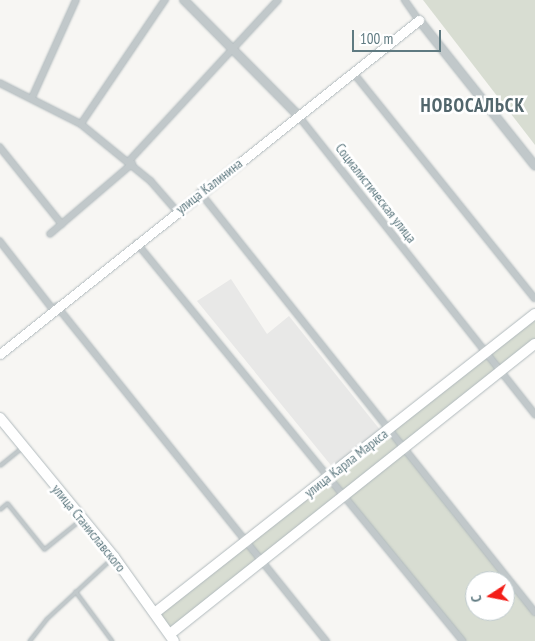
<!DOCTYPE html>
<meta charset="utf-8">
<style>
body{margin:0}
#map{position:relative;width:535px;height:641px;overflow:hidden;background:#f7f6f3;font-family:"PT Sans Narrow",sans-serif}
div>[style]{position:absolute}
.built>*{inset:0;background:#e8e8e7}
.green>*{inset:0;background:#d8ddd2}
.roads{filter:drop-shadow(0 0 1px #b1babd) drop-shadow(0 0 1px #b1babd)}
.service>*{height:3px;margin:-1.5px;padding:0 1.5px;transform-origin:1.5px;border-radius:1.5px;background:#c1c8ca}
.minor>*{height:5.5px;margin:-2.75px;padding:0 2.75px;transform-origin:2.75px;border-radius:2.75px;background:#c1c8ca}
.tertiary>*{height:8px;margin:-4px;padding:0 4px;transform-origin:4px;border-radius:4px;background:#c1c8ca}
.secondary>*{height:9px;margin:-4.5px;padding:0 4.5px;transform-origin:4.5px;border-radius:4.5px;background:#fff}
.primary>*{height:10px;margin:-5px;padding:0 5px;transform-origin:5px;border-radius:5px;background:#fff}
span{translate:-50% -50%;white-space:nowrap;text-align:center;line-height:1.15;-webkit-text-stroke:5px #fff;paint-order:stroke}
.street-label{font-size:14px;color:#5f7a81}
.district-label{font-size:19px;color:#52666c;font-weight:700;letter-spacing:1px}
.north{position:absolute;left:465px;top:571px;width:50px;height:50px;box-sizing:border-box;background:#fff;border:1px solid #bfcacd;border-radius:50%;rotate:259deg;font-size:14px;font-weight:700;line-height:20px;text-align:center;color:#5f7a81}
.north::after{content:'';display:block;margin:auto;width:18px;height:22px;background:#f31e18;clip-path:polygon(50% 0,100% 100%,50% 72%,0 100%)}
.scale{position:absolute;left:352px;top:30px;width:89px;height:22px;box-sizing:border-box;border:2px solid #5f7a81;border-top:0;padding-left:6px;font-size:15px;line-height:18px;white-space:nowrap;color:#5f7a81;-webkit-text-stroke:4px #fff;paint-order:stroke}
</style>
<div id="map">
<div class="built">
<div style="clip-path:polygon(231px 279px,267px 334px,289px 316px,381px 431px,334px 469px,197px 301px)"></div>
</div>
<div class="green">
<div style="clip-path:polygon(423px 0,535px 0,535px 145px)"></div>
<div style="clip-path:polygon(evenodd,535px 314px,535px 344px,404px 448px,535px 612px,535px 641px,463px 641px,344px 496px,170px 634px,156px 612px,535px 314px,475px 581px,505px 581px,505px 611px,475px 611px,475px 581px)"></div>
</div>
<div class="roads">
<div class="service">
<div style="left:0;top:465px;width:27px;rotate:-39deg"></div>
<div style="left:0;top:509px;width:9px;rotate:-41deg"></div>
<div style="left:7px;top:503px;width:59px;rotate:51.2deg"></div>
<div style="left:44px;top:549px;width:46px;rotate:-38.9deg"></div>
<div style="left:75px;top:591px;width:62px;rotate:53.5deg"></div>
<div style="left:29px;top:641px;width:28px;rotate:-52deg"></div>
<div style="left:46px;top:619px;width:91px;rotate:-42.8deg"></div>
</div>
<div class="minor">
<div style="left:405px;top:0;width:24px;rotate:55deg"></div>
<div style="left:353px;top:72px;width:290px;rotate:51.2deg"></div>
<div style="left:0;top:83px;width:91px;rotate:26.8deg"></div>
<div style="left:81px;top:124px;width:90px;rotate:39.2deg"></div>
<div style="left:151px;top:181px;width:40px;rotate:49deg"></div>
<div style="left:32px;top:98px;width:107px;rotate:-65.8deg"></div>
<div style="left:298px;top:115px;width:382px;rotate:51.6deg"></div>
<div style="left:81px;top:124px;width:150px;rotate:-55.9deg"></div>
<div style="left:0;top:147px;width:99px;rotate:51.2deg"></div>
<div style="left:129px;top:161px;width:219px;rotate:-47.2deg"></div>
<div style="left:200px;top:192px;width:537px;rotate:51.42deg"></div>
<div style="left:50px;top:234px;width:108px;rotate:-40.5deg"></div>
<div style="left:0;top:241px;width:86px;rotate:52.1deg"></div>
<div style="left:137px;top:243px;width:514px;rotate:50.68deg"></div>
<div style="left:57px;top:306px;width:430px;rotate:51.2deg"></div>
</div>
<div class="tertiary">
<div style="left:184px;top:0;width:162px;rotate:45.3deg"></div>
<div style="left:419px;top:20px;width:186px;rotate:51.5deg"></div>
</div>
<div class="secondary">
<div style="left:0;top:354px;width:536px;rotate:-38.56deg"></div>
</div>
<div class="primary">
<div style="left:0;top:418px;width:180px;rotate:50.6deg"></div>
<div style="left:114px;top:557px;width:103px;rotate:54.5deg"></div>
<div style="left:156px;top:612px;width:482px;rotate:-38.2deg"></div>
<div style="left:170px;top:634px;width:466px;rotate:-38.5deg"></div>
</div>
</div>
<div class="street-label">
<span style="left:209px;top:186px;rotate:-38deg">улица Калинина</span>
<span style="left:376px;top:193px;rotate:52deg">Социалистическая улица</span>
<span style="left:346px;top:463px;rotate:-38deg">улица Карла Маркса</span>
<span style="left:89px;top:528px;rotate:51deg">улица Станиславского</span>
</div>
<div class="district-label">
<span style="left:473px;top:106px">НОВОСАЛЬСК</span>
</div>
<div class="north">С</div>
<div class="scale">100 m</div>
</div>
